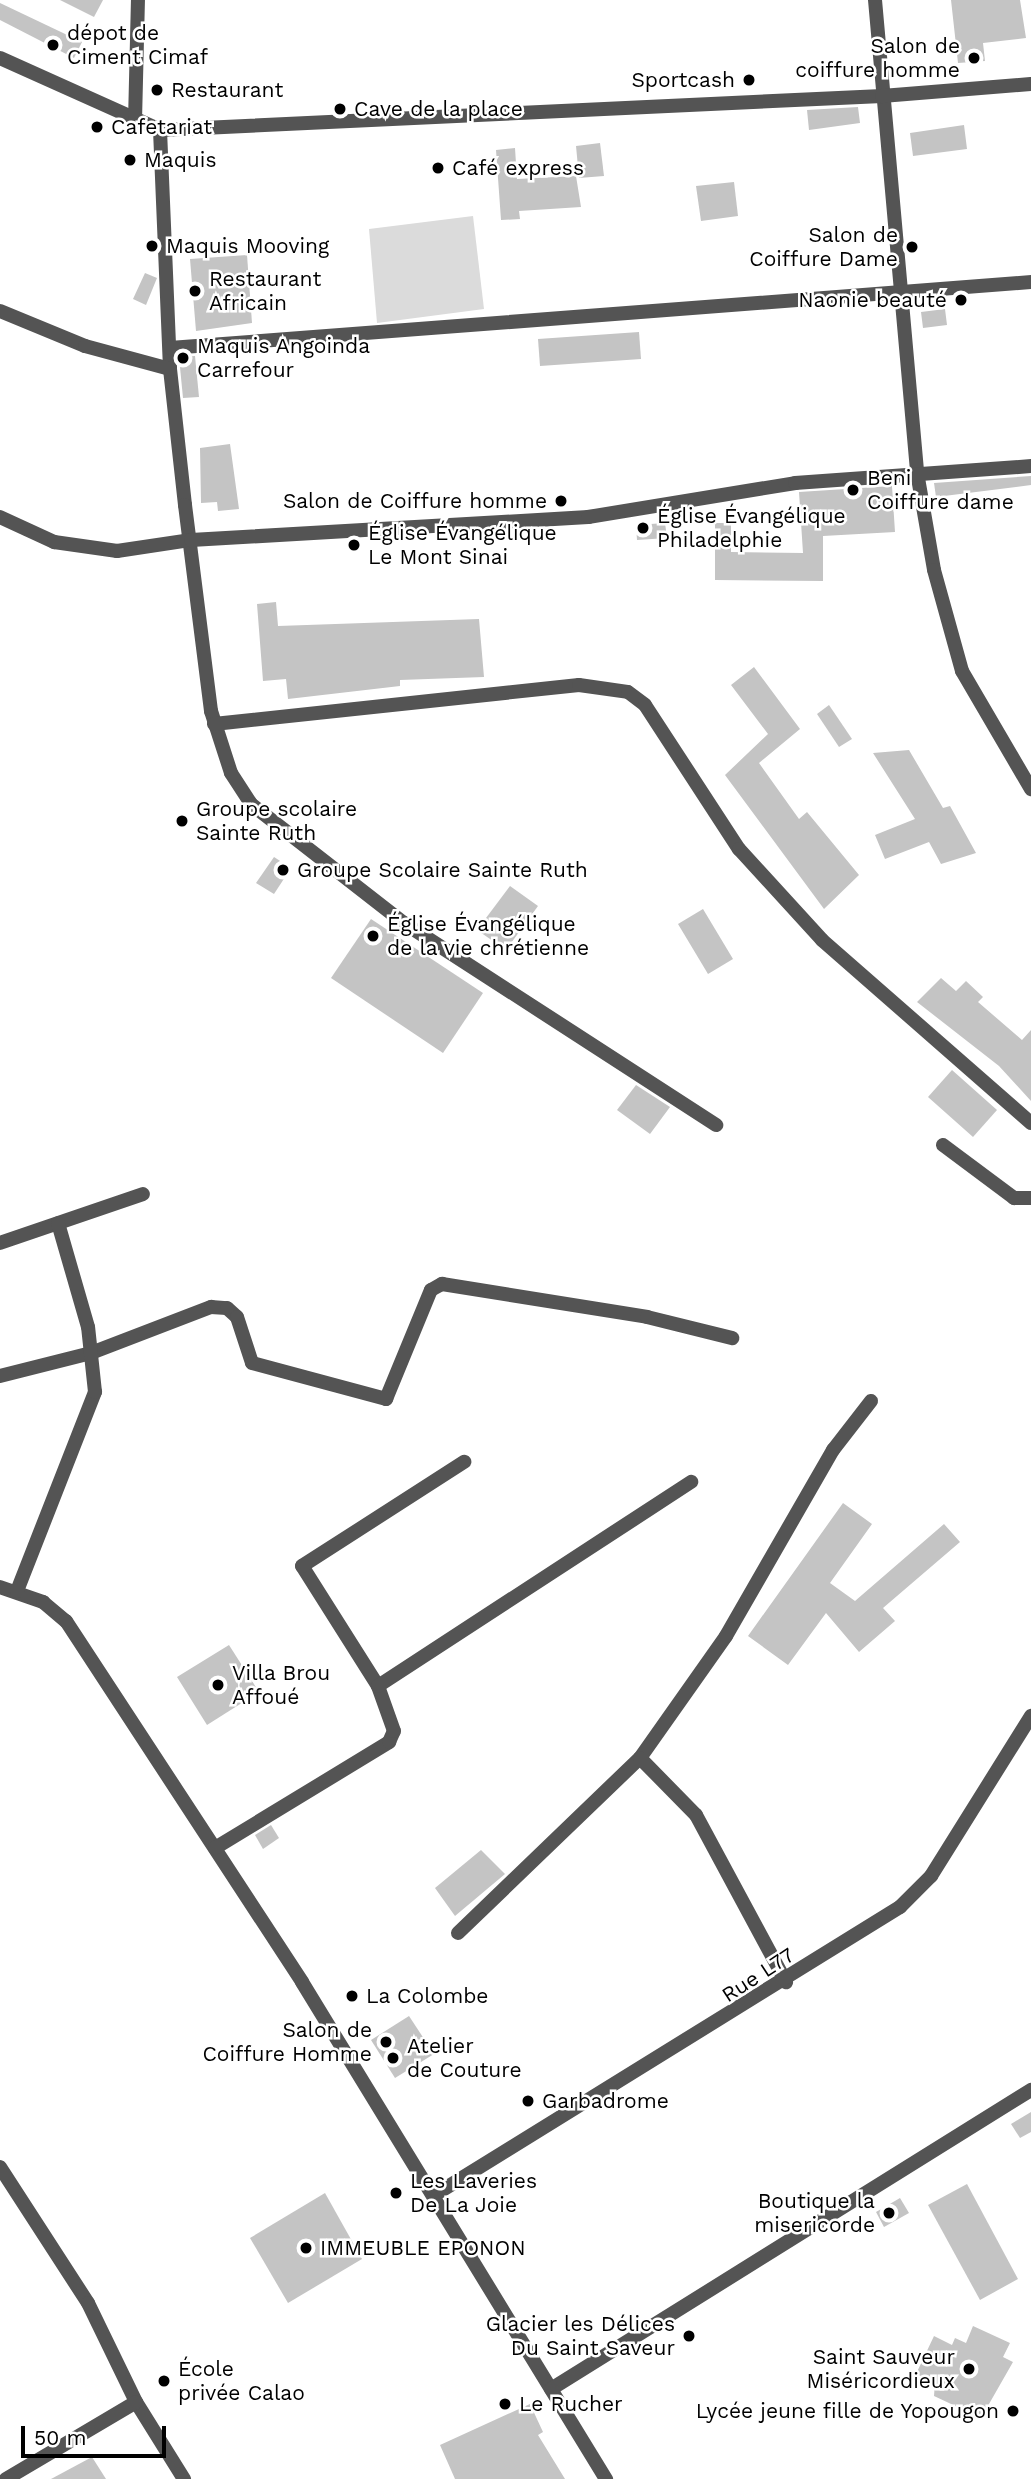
<!DOCTYPE html>
<meta charset="utf-8">
<style>
body{margin:0}
#map{position:relative;width:1031px;height:2479px;overflow:hidden;background:#fff;font-family:"Work Sans",sans-serif}
div>[style]{position:absolute}
.green>*{inset:0;background:#dbdbdb}
.building>*{inset:0;background:#c4c4c4}
.street>*{height:14px;margin:-7px;padding:0 7px;transform-origin:7px;border-radius:7px;background:#545454}
.dots>*{width:19px;height:19px;translate:-50% -50%;box-sizing:border-box;border:4px solid #fff;border-radius:50%}
span{translate:-50% -50%;white-space:nowrap;text-align:center;line-height:1.15;-webkit-text-stroke:5px #fff;paint-order:stroke}
.poi-label{font-size:21px;color:#000}
.left{translate:0 -50%;text-align:left}
.right{translate:-100% -50%;text-align:right}
.street-label{font-size:21px;color:#000}
.scale{position:absolute;left:21px;top:2426px;width:145px;height:32px;box-sizing:border-box;border:4px solid #000;border-top:0;padding-left:9px;font-size:21px;line-height:24px;white-space:nowrap;color:#000;-webkit-text-stroke:5px #fff;paint-order:stroke}
</style>
<div id="map">
<div class="green">
<div style="clip-path:polygon(473px 216px,484px 309px,377px 323px,369px 229px)"></div>
</div>
<div class="building">
<div style="clip-path:polygon(60px 0,103px 0,94px 17px)"></div>
<div style="clip-path:polygon(951px 0,1020px 0,1026px 38px,983px 43px,985px 61px,958px 63px)"></div>
<div style="clip-path:polygon(0 3px,82px 42px,74px 58px,0 20px)"></div>
<div style="clip-path:polygon(858px 107px,860px 123px,809px 130px,807px 110px)"></div>
<div style="clip-path:polygon(964px 125px,967px 149px,913px 156px,910px 133px)"></div>
<div style="clip-path:polygon(600px 143px,604px 176px,579px 178px,576px 146px)"></div>
<div style="clip-path:polygon(515px 148px,517px 179px,576px 176px,581px 207px,519px 211px,520px 219px,501px 220px,496px 150px)"></div>
<div style="clip-path:polygon(734px 182px,738px 216px,701px 221px,696px 186px)"></div>
<div style="clip-path:polygon(247px 255px,252px 323px,196px 331px,190px 259px)"></div>
<div style="clip-path:polygon(145px 273px,157px 278px,146px 305px,133px 299px)"></div>
<div style="clip-path:polygon(945px 309px,947px 325px,923px 328px,921px 312px)"></div>
<div style="clip-path:polygon(639px 332px,641px 359px,540px 366px,538px 339px)"></div>
<div style="clip-path:polygon(195px 356px,199px 397px,183px 398px,179px 357px)"></div>
<div style="clip-path:polygon(230px 444px,239px 509px,218px 511px,217px 502px,201px 503px,200px 448px)"></div>
<div style="clip-path:polygon(1031px 476px,1031px 485px,936px 497px,934px 483px)"></div>
<div style="clip-path:polygon(892px 486px,895px 532px,823px 536px,823px 581px,715px 580px,715px 523px,731px 523px,731px 552px,803px 553px,799px 492px)"></div>
<div style="clip-path:polygon(665px 523px,667px 538px,637px 540px,636px 525px)"></div>
<div style="clip-path:polygon(276px 602px,278px 626px,479px 619px,484px 677px,400px 680px,400px 686px,288px 699px,286px 679px,263px 681px,257px 604px)"></div>
<div style="clip-path:polygon(754px 667px,800px 729px,759px 763px,799px 819px,807px 812px,859px 875px,824px 909px,725px 775px,768px 734px,731px 685px)"></div>
<div style="clip-path:polygon(829px 705px,852px 739px,839px 747px,817px 714px)"></div>
<div style="clip-path:polygon(909px 750px,943px 808px,950px 806px,976px 853px,941px 864px,929px 842px,885px 859px,875px 835px,915px 819px,873px 753px)"></div>
<div style="clip-path:polygon(274px 857px,291px 868px,274px 894px,256px 883px)"></div>
<div style="clip-path:polygon(510px 886px,538px 906px,506px 950px,477px 930px)"></div>
<div style="clip-path:polygon(703px 909px,733px 959px,708px 974px,678px 924px)"></div>
<div style="clip-path:polygon(371px 919px,483px 993px,443px 1053px,331px 978px)"></div>
<div style="clip-path:polygon(941px 978px,956px 991px,966px 981px,983px 997px,978px 1002px,1022px 1040px,1031px 1030px,1031px 1101px,999px 1066px,917px 1002px)"></div>
<div style="clip-path:polygon(952px 1070px,997px 1110px,973px 1137px,928px 1097px)"></div>
<div style="clip-path:polygon(636px 1085px,670px 1107px,650px 1134px,617px 1110px)"></div>
<div style="clip-path:polygon(843px 1503px,872px 1524px,830px 1583px,855px 1601px,944px 1524px,960px 1542px,883px 1608px,895px 1621px,859px 1652px,826px 1613px,788px 1665px,748px 1636px)"></div>
<div style="clip-path:polygon(229px 1645px,259px 1692px,207px 1725px,177px 1677px)"></div>
<div style="clip-path:polygon(271px 1825px,279px 1838px,263px 1849px,255px 1835px)"></div>
<div style="clip-path:polygon(481px 1850px,505px 1874px,455px 1916px,435px 1888px)"></div>
<div style="clip-path:polygon(409px 2016px,434px 2054px,395px 2078px,371px 2040px)"></div>
<div style="clip-path:polygon(1031px 2112px,1031px 2132px,1020px 2138px,1011px 2124px)"></div>
<div style="clip-path:polygon(967px 2184px,1018px 2279px,980px 2300px,928px 2205px)"></div>
<div style="clip-path:polygon(325px 2193px,362px 2259px,288px 2303px,250px 2238px)"></div>
<div style="clip-path:polygon(900px 2198px,909px 2213px,884px 2227px,876px 2212px)"></div>
<div style="clip-path:polygon(973px 2326px,1010px 2343px,1003px 2357px,1013px 2362px,981px 2418px,934px 2396px,935px 2382px,916px 2374px,934px 2336px,952px 2345px,955px 2338px,966px 2343px)"></div>
<div style="clip-path:polygon(530px 2404px,543px 2432px,538px 2435px,565px 2479px,455px 2479px,440px 2445px)"></div>
<div style="clip-path:polygon(92px 2457px,106px 2479px,51px 2479px)"></div>
</div>
<div class="street">
<div style="left:875px;top:0;width:480px;rotate:84.9deg"></div>
<div style="left:918px;top:478px;width:93px;rotate:80.1deg"></div>
<div style="left:934px;top:570px;width:105px;rotate:74.5deg"></div>
<div style="left:962px;top:671px;width:137px;rotate:59.7deg"></div>
<div style="left:0;top:58px;width:175px;rotate:24.2deg"></div>
<div style="left:160px;top:130px;width:723px;rotate:-2.7deg"></div>
<div style="left:882px;top:96px;width:149px;rotate:-4.6deg"></div>
<div style="left:135px;top:121px;width:121px;rotate:-88.6deg"></div>
<div style="left:160px;top:130px;width:239px;rotate:87.6deg"></div>
<div style="left:170px;top:369px;width:137px;rotate:83.7deg"></div>
<div style="left:185px;top:505px;width:208px;rotate:82.8deg"></div>
<div style="left:211px;top:711px;width:65px;rotate:72.1deg"></div>
<div style="left:231px;top:773px;width:37px;rotate:57deg"></div>
<div style="left:251px;top:804px;width:194px;rotate:37.9deg"></div>
<div style="left:404px;top:923px;width:372px;rotate:32.9deg"></div>
<div style="left:0;top:311px;width:92px;rotate:22.4deg"></div>
<div style="left:85px;top:346px;width:88px;rotate:15.1deg"></div>
<div style="left:170px;top:348px;width:864px;rotate:-4.38deg"></div>
<div style="left:0;top:517px;width:60px;rotate:24.8deg"></div>
<div style="left:54px;top:542px;width:64px;rotate:8.1deg"></div>
<div style="left:117px;top:551px;width:75px;rotate:-8.5deg"></div>
<div style="left:191px;top:540px;width:398px;rotate:-3.3deg"></div>
<div style="left:588px;top:517px;width:210px;rotate:-9.3deg"></div>
<div style="left:795px;top:483px;width:237px;rotate:-4.1deg"></div>
<div style="left:214px;top:724px;width:367px;rotate:-6.1deg"></div>
<div style="left:579px;top:685px;width:49px;rotate:8.1deg"></div>
<div style="left:628px;top:692px;width:21px;rotate:37deg"></div>
<div style="left:645px;top:705px;width:172px;rotate:56.9deg"></div>
<div style="left:739px;top:849px;width:123px;rotate:47.6deg"></div>
<div style="left:822px;top:940px;width:278px;rotate:41.2deg"></div>
<div style="left:943px;top:1145px;width:89px;rotate:36.7deg"></div>
<div style="left:1014px;top:1198px;width:17px"></div>
<div style="left:0;top:1243px;width:151px;rotate:-18.9deg"></div>
<div style="left:0;top:1376px;width:94px;rotate:-14.2deg"></div>
<div style="left:91px;top:1353px;width:129px;rotate:-21deg"></div>
<div style="left:211px;top:1307px;width:16px;rotate:4deg"></div>
<div style="left:227px;top:1308px;width:13px;rotate:42deg"></div>
<div style="left:237px;top:1317px;width:48px;rotate:71.9deg"></div>
<div style="left:252px;top:1363px;width:139px;rotate:15deg"></div>
<div style="left:386px;top:1399px;width:118px;rotate:-67.6deg"></div>
<div style="left:431px;top:1290px;width:13px;rotate:-29deg"></div>
<div style="left:442px;top:1284px;width:208px;rotate:9.1deg"></div>
<div style="left:647px;top:1317px;width:88px;rotate:13.9deg"></div>
<div style="left:0;top:1587px;width:46px;rotate:19.2deg"></div>
<div style="left:43px;top:1602px;width:30px;rotate:40deg"></div>
<div style="left:66px;top:1621px;width:431px;rotate:56.8deg"></div>
<div style="left:302px;top:1982px;width:583px;rotate:58.55deg"></div>
<div style="left:17px;top:1591px;width:214px;rotate:-68.6deg"></div>
<div style="left:95px;top:1392px;width:65px;rotate:-96.1deg"></div>
<div style="left:88px;top:1327px;width:108px;rotate:-106.1deg"></div>
<div style="left:378px;top:1686px;width:142px;rotate:-122.3deg"></div>
<div style="left:302px;top:1566px;width:193px;rotate:-32.7deg"></div>
<div style="left:640px;top:1758px;width:149px;rotate:-54.8deg"></div>
<div style="left:726px;top:1636px;width:215px;rotate:-60.1deg"></div>
<div style="left:833px;top:1450px;width:62px;rotate:-52.2deg"></div>
<div style="left:215px;top:1848px;width:204px;rotate:-31.3deg"></div>
<div style="left:389px;top:1742px;width:12px;rotate:-66deg"></div>
<div style="left:394px;top:1731px;width:48px;rotate:-109.6deg"></div>
<div style="left:378px;top:1686px;width:374px;rotate:-33.1deg"></div>
<div style="left:458px;top:1933px;width:252px;rotate:-43.9deg"></div>
<div style="left:640px;top:1758px;width:80px;rotate:45.5deg"></div>
<div style="left:696px;top:1815px;width:190px;rotate:61.7deg"></div>
<div style="left:0;top:2167px;width:162px;rotate:57.1deg"></div>
<div style="left:88px;top:2303px;width:110px;rotate:64.1deg"></div>
<div style="left:136px;top:2402px;width:91px;rotate:58.1deg"></div>
<div style="left:436px;top:2194px;width:546px;rotate:-31.74deg"></div>
<div style="left:900px;top:1907px;width:44px;rotate:-45deg"></div>
<div style="left:931px;top:1876px;width:189px;rotate:-58deg"></div>
<div style="left:551px;top:2389px;width:566px;rotate:-31.92deg"></div>
<div style="left:6px;top:2479px;width:151px;rotate:-30.6deg"></div>
</div>
<div class="dots">
<div style="left:53px;top:45px;background:#000"></div>
<div style="left:974px;top:58px;background:#000"></div>
<div style="left:749px;top:80px;background:#000"></div>
<div style="left:157px;top:90px;background:#000"></div>
<div style="left:340px;top:109px;background:#000"></div>
<div style="left:97px;top:127px;background:#000"></div>
<div style="left:130px;top:160px;background:#000"></div>
<div style="left:438px;top:168px;background:#000"></div>
<div style="left:152px;top:246px;background:#000"></div>
<div style="left:912px;top:247px;background:#000"></div>
<div style="left:195px;top:291px;background:#000"></div>
<div style="left:961px;top:300px;background:#000"></div>
<div style="left:183px;top:358px;background:#000"></div>
<div style="left:853px;top:490px;background:#000"></div>
<div style="left:561px;top:501px;background:#000"></div>
<div style="left:643px;top:528px;background:#000"></div>
<div style="left:354px;top:545px;background:#000"></div>
<div style="left:182px;top:821px;background:#000"></div>
<div style="left:283px;top:870px;background:#000"></div>
<div style="left:373px;top:936px;background:#000"></div>
<div style="left:218px;top:1685px;background:#000"></div>
<div style="left:352px;top:1996px;background:#000"></div>
<div style="left:386px;top:2042px;background:#000"></div>
<div style="left:393px;top:2058px;background:#000"></div>
<div style="left:528px;top:2101px;background:#000"></div>
<div style="left:396px;top:2193px;background:#000"></div>
<div style="left:889px;top:2213px;background:#000"></div>
<div style="left:306px;top:2248px;background:#000"></div>
<div style="left:689px;top:2336px;background:#000"></div>
<div style="left:969px;top:2369px;background:#000"></div>
<div style="left:164px;top:2381px;background:#000"></div>
<div style="left:505px;top:2404px;background:#000"></div>
<div style="left:1013px;top:2411px;background:#000"></div>
</div>
<div class="poi-label">
<span class="left" style="left:67px;top:45px">dépot de<br>Ciment Cimaf</span>
<span class="right" style="left:960px;top:58px">Salon de<br>coiffure homme</span>
<span class="right" style="left:735px;top:80px">Sportcash</span>
<span class="left" style="left:171px;top:90px">Restaurant</span>
<span class="left" style="left:354px;top:109px">Cave de la place</span>
<span class="left" style="left:111px;top:127px">Cafetariat</span>
<span class="left" style="left:144px;top:160px">Maquis</span>
<span class="left" style="left:452px;top:168px">Café express</span>
<span class="right" style="left:898px;top:247px">Salon de<br>Coiffure Dame</span>
<span class="left" style="left:166px;top:246px">Maquis Mooving</span>
<span class="left" style="left:209px;top:291px">Restaurant<br>Africain</span>
<span class="right" style="left:947px;top:300px">Naonie beauté</span>
<span class="left" style="left:197px;top:358px">Maquis Angoinda<br>Carrefour</span>
<span class="left" style="left:867px;top:490px">Beni<br>Coiffure dame</span>
<span class="right" style="left:547px;top:501px">Salon de Coiffure homme</span>
<span class="left" style="left:657px;top:528px">Église Évangélique<br>Philadelphie</span>
<span class="left" style="left:368px;top:545px">Église Évangélique<br>Le Mont Sinai</span>
<span class="left" style="left:196px;top:821px">Groupe scolaire<br>Sainte Ruth</span>
<span class="left" style="left:297px;top:870px">Groupe Scolaire Sainte Ruth</span>
<span class="left" style="left:387px;top:936px">Église Évangélique<br>de la vie chrétienne</span>
<span class="left" style="left:232px;top:1685px">Villa Brou<br>Affoué</span>
<span class="left" style="left:366px;top:1996px">La Colombe</span>
<span class="right" style="left:372px;top:2042px">Salon de<br>Coiffure Homme</span>
<span class="left" style="left:407px;top:2058px">Atelier<br>de Couture</span>
<span class="left" style="left:542px;top:2101px">Garbadrome</span>
<span class="left" style="left:410px;top:2193px">Les Laveries<br>De La Joie</span>
<span class="right" style="left:875px;top:2213px">Boutique la<br>misericorde</span>
<span class="left" style="left:320px;top:2248px">IMMEUBLE EPONON</span>
<span class="right" style="left:675px;top:2336px">Glacier les Délices<br>Du Saint Saveur</span>
<span class="right" style="left:955px;top:2369px">Saint Sauveur<br>Miséricordieux</span>
<span class="left" style="left:178px;top:2381px">École<br>privée Calao</span>
<span class="left" style="left:519px;top:2404px">Le Rucher</span>
<span class="right" style="left:999px;top:2411px">Lycée jeune fille de Yopougon</span>
</div>
<div class="street-label">
<span style="left:758px;top:1975px;rotate:-33deg">Rue L77</span>
</div>
<div class="scale">50 m</div>
</div>
